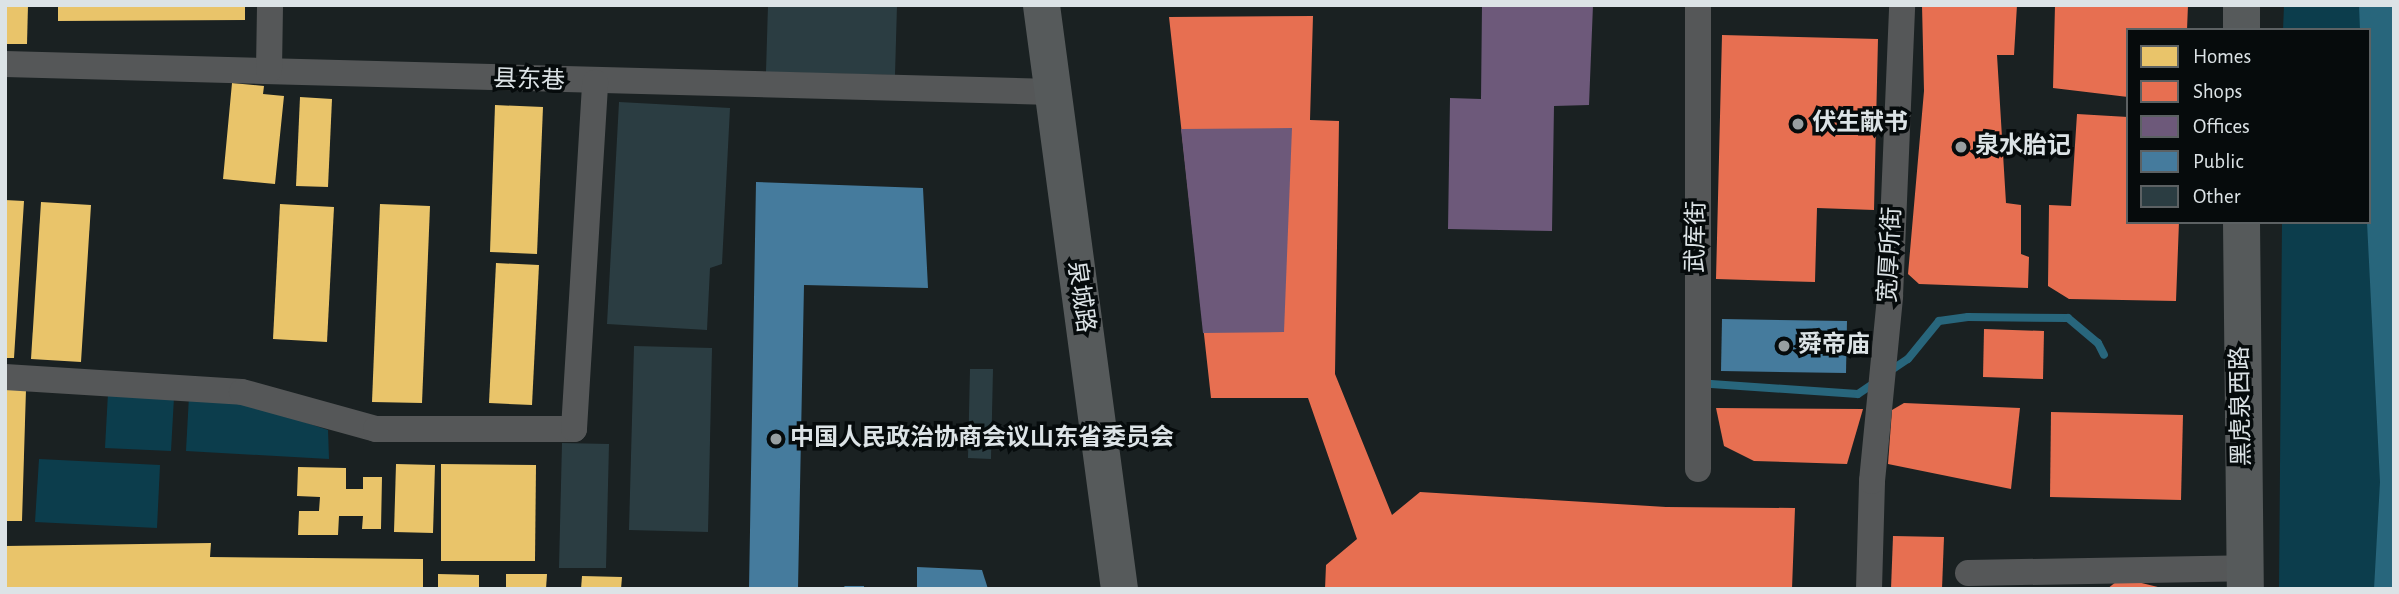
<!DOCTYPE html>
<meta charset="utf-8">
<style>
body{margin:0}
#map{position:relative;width:2399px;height:594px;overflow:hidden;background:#1a2122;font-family:"Alegreya Sans","Noto Sans SC",sans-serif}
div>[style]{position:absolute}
.green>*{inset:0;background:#0c3d4c}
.water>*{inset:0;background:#28667c}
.homes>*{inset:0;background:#e9c46a}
.shops>*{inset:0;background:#e76f51}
.offices>*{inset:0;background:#6d597a}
.public>*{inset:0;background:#457b9d}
.stream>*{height:8px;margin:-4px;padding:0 4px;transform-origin:4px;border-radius:4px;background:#28667c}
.building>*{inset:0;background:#2b3d42}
.street>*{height:26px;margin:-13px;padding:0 13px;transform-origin:13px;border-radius:13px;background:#555758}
.secondary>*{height:37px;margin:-18.5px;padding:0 18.5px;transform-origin:18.5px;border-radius:18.5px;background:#565a5b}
.dots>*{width:19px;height:19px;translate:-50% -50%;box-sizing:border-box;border:4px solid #060b0c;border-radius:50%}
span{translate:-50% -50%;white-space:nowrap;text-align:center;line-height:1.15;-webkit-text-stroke:7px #060b0c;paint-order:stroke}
.street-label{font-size:24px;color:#dce3e6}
.poi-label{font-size:24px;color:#dce3e6;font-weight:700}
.left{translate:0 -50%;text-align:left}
.frame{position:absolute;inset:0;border:7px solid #dce3e6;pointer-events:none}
.legend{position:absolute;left:2126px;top:28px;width:245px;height:196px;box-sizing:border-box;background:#060b0c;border:2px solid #5c6163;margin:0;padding:9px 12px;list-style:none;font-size:21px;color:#dce3e6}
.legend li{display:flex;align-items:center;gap:14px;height:35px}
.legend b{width:35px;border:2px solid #5c6163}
</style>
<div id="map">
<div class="green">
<div style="clip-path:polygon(2284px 5px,2394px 5px,2394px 589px,2279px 589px,2282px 222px,2369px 222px,2369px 30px,2283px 30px)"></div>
<div style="clip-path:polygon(108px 393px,174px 397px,171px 451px,105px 448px)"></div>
<div style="clip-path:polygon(189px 396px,241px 401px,328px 430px,329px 459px,186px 451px)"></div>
<div style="clip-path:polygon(39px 459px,160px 465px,157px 528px,35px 522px)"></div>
</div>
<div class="water">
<div style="clip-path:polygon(2359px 5px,2394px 5px,2394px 589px,2374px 589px,2380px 482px,2367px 222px,2369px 30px,2360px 30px)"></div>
</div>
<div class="homes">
<div style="clip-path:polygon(5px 5px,28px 5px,27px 44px,5px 44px)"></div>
<div style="clip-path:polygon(58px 5px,245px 5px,245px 20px,58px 21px)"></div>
<div style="clip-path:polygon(232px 83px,264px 86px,263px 94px,284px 96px,275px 184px,223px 179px)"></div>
<div style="clip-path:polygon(300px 97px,332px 99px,328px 187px,296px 186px)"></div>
<div style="clip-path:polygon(495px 105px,543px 107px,537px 254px,490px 252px)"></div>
<div style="clip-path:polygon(5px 200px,24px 201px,14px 358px,5px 358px)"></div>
<div style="clip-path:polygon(41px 202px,91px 205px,81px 362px,31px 359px)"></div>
<div style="clip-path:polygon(280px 204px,334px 207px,327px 342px,273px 339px)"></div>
<div style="clip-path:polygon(380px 204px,430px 206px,422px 403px,372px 402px)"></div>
<div style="clip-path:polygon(496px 263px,539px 265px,532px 405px,489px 403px)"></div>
<div style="clip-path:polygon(5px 388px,26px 389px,22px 521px,5px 521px)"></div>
<div style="clip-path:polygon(396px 464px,435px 465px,433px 533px,394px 532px)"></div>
<div style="clip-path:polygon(441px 464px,536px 465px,535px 561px,441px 561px)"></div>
<div style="clip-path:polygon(298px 467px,346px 468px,346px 489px,363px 489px,363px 477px,382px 477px,381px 529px,362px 529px,363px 516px,339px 516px,338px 535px,298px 535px,299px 511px,319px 511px,320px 497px,297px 496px)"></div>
<div style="clip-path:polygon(211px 543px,210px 557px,423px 559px,423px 589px,5px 589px,5px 546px)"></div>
<div style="clip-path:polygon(438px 574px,479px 575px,479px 589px,438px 589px)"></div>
<div style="clip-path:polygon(506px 574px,547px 574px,546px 589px,506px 589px)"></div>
<div style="clip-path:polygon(582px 576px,622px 577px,621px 589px,581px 589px)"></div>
</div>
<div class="shops">
<div style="clip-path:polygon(1922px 5px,2017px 5px,2014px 55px,1997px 55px,2006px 203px,2021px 205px,2021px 254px,2029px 257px,2028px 288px,1919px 284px,1908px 274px,1924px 91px)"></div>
<div style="clip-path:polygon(2055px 5px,2188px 5px,2187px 30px,2128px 30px,2128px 97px,2053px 88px)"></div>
<div style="clip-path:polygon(1313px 16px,1310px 120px,1339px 121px,1335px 374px,1392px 515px,1420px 492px,1666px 507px,1795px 508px,1792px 589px,1325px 589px,1326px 565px,1357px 539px,1308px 398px,1211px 398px,1169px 17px)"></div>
<div style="clip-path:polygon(1722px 35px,1878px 39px,1874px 210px,1817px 208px,1815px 282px,1716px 279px)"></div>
<div style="clip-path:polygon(2077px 114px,2128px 117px,2128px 222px,2179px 222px,2176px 301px,2069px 299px,2048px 286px,2049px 205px,2071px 206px)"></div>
<div style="clip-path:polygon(1984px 329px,2044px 331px,2043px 379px,1983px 377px)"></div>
<div style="clip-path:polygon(1904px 403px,2020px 408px,2011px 489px,1888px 464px,1892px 410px)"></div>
<div style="clip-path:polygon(1716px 408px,1863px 409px,1847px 464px,1754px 461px,1724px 446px)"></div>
<div style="clip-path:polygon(2051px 412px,2183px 415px,2181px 500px,2050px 497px)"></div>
<div style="clip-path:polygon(1893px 536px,1944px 537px,1942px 589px,1891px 589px)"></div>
<div style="clip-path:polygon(2121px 578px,2162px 588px,2162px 589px,2107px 589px)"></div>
</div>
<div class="offices">
<div style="clip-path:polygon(1482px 5px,1593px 5px,1589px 105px,1554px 106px,1552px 231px,1448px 229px,1450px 98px,1481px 99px)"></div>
<div style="clip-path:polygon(1292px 128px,1284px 332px,1203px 333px,1181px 129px)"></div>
</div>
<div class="public">
<div style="clip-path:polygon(756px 182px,923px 188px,928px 288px,804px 285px,798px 589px,749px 589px)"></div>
<div style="clip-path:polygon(1722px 319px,1847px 321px,1846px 373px,1721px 371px)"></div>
<div style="clip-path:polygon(917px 567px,982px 570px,988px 589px,917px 589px)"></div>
<div style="clip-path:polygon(845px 586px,864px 586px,864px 589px,841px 589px)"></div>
</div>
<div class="stream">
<div style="left:1887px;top:373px;width:25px;rotate:-34deg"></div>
<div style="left:1908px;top:359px;width:49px;rotate:-50.8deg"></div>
<div style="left:1939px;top:321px;width:29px;rotate:-8deg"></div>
<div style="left:1968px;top:317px;width:100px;rotate:0.6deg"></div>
<div style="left:2068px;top:318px;width:39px;rotate:40deg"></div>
<div style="left:2098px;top:343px;width:13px;rotate:63deg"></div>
<div style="left:1711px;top:384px;width:147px;rotate:3.9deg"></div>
<div style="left:1858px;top:394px;width:23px;rotate:-34deg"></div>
</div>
<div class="building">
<div style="clip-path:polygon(768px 5px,897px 5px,895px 75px,766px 72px)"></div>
<div style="clip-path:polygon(619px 102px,730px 108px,722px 264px,710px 268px,707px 330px,607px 324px)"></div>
<div style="clip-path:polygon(634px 346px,712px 348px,708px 532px,629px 530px)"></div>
<div style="clip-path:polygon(970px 369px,993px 369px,991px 459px,968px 458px)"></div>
<div style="clip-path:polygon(562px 443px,609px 444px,606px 568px,559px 568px)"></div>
</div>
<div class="street">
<div style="left:5px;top:64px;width:1048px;rotate:1.53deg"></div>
<div style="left:269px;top:70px;width:65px;rotate:-89.1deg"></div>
<div style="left:5px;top:377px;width:237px;rotate:3.6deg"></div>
<div style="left:242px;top:392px;width:139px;rotate:15.4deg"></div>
<div style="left:376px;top:429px;width:198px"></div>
<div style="left:574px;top:429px;width:347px;rotate:-86.5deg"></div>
<div style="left:1698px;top:469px;width:464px;rotate:-90deg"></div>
<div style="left:1968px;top:573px;width:277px;rotate:-1deg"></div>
<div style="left:1869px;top:589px;width:108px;rotate:-88.4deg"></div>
<div style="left:1872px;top:481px;width:186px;rotate:-84.4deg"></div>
<div style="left:1890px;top:296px;width:291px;rotate:-87.6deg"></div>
</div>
<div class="secondary">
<div style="left:1041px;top:5px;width:589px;rotate:82.39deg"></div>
<div style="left:2241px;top:5px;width:25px;rotate:90deg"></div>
<div style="left:2241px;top:222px;width:367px;rotate:89.4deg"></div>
</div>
<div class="dots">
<div style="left:1798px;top:124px;background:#989fa1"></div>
<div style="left:1961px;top:147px;background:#989fa1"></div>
<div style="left:1784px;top:346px;background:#989fa1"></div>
<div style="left:776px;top:439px;background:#989fa1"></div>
</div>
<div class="street-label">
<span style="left:529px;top:81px;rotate:2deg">县东巷</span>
<span style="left:1697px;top:237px;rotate:-89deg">武库街</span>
<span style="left:1891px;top:255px;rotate:-87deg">宽厚所街</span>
<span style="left:1080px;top:297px;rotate:82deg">泉城路</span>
<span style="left:2242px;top:406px;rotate:-91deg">黑虎泉西路</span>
</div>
<div class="poi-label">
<span class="left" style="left:1812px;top:124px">伏生献书</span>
<span class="left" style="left:1975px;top:147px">泉水胎记</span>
<span class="left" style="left:1798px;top:346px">舜帝庙</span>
<span class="left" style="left:790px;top:439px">中国人民政治协商会议山东省委员会</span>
</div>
<div class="frame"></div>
<ul class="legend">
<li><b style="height:19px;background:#e9c46a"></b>Homes</li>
<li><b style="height:19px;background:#e76f51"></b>Shops</li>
<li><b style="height:19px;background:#6d597a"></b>Offices</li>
<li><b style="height:19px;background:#457b9d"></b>Public</li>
<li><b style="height:19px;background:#2b3d42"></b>Other</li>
</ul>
</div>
